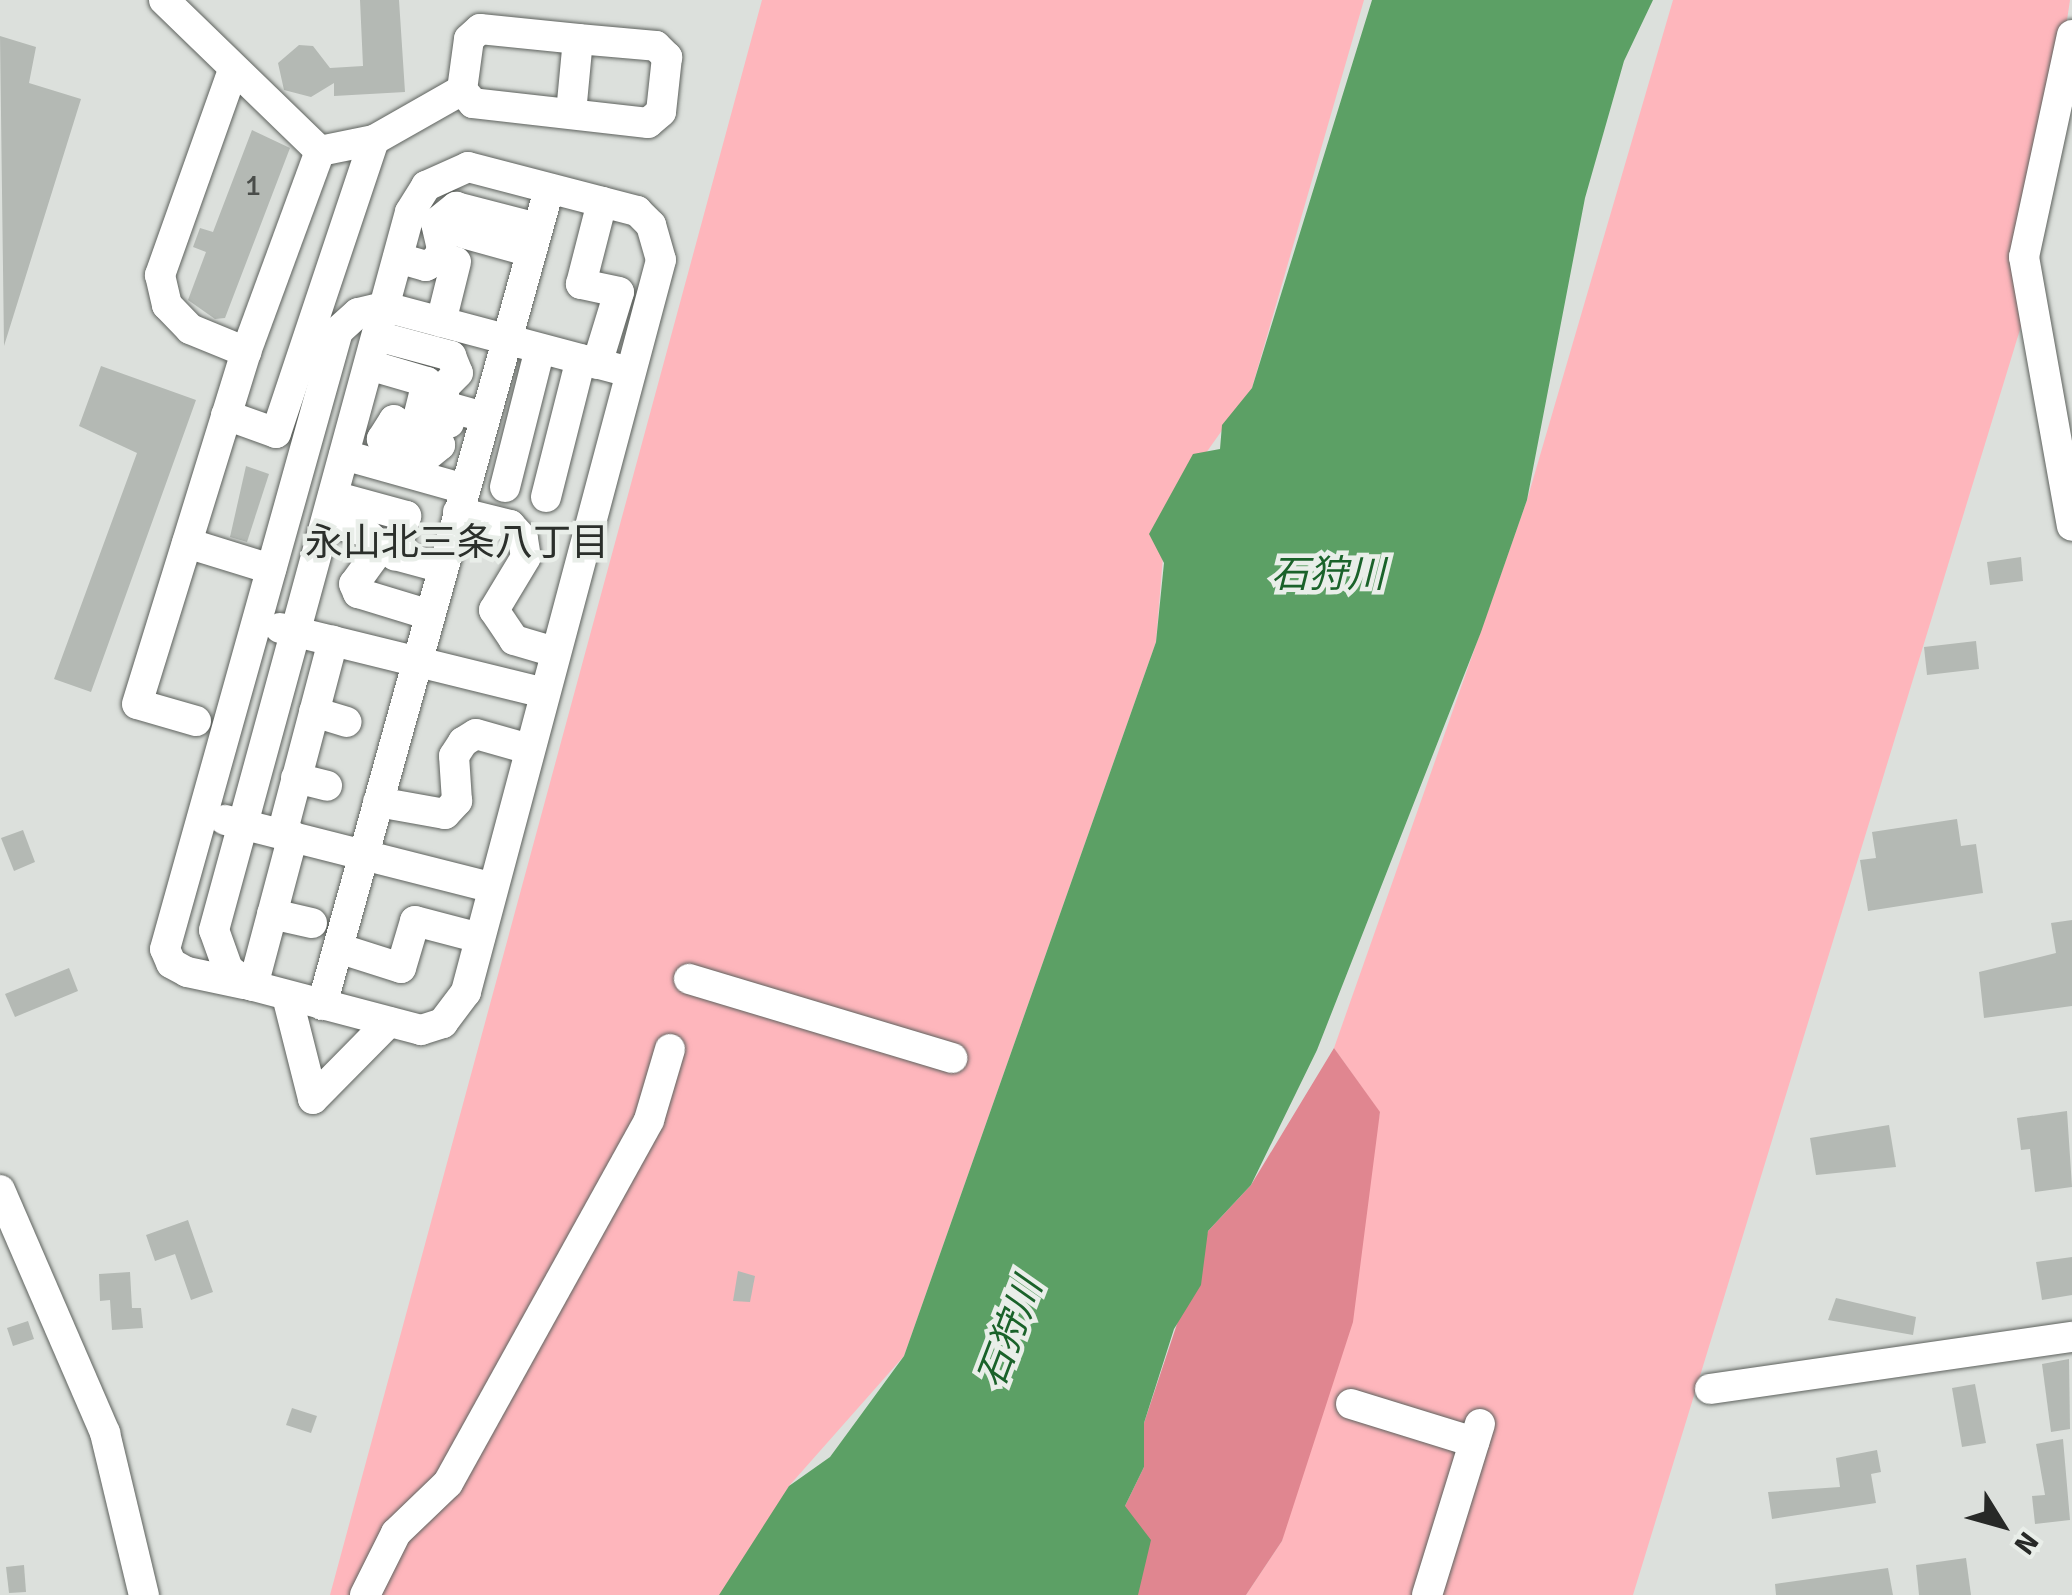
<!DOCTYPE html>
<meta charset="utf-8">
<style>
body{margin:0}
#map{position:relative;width:2072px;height:1595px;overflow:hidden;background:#dce0dc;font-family:Signika,"Noto Sans JP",sans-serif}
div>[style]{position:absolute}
.green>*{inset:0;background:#feb6bc}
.forest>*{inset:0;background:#e08690}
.water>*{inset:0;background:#5ca065}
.building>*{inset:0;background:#b4b9b4}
.roads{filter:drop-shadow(0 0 2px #5e625e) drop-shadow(0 0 2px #5e625e)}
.minor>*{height:30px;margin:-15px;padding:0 15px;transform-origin:15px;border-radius:15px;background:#fff}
span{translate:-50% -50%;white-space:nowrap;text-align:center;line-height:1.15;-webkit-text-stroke:9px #e9eee9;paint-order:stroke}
.number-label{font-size:30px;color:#4a4d4a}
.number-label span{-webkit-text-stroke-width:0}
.neighbourhood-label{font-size:38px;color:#2b2f2b}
.water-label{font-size:38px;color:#1a622a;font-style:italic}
.north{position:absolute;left:1952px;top:1475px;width:100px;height:100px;-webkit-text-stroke:8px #e9eee9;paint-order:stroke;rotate:127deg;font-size:28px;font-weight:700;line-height:40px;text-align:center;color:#272927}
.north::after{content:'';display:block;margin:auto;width:35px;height:45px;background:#272927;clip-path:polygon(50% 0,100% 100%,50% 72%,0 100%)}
</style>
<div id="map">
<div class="green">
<div style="clip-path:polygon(762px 0,1364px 0,1252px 388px,1167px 508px,1156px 642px,904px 1356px,789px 1486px,728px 1595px,330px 1595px)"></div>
<div style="clip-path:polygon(1673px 0,2070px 0,2022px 323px,1633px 1595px,1246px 1595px,1282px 1541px,1380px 1113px,1334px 1048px,1527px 500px)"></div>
</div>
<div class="forest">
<div style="clip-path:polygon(1334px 1048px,1380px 1112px,1353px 1322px,1282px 1541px,1246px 1595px,1131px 1595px,1125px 1506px,1144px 1467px,1144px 1423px,1208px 1231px,1251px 1185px)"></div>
</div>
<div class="water">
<div style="clip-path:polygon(1372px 0,1653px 0,1624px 61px,1585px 198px,1527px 500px,1481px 632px,1317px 1050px,1251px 1185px,1208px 1231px,1201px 1285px,1174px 1329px,1144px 1423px,1144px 1467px,1125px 1506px,1151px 1540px,1138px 1595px,719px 1595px,789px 1486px,830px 1457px,904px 1356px,1156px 642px,1164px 563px,1149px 534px,1193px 454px,1220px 449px,1222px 425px,1252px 388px)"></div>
</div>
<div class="building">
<div style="clip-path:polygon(360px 0,399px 0,405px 92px,334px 96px,334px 83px,311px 97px,284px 90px,278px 63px,299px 45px,313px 46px,330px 68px,363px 66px)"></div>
<div style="clip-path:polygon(0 36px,36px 47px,29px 83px,81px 99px,4px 346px)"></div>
<div style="clip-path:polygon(252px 130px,290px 148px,225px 318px,215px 319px,188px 300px,206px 252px,193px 247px,200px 228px,213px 232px)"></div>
<div style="clip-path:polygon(101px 366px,196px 400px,91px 692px,54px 679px,137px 453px,79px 426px)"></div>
<div style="clip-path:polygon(246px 466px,269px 474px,247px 542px,230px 537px)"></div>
<div style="clip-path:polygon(2021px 557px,2023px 581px,1990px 585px,1987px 562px)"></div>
<div style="clip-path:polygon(1976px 641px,1979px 669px,1927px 675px,1924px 647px)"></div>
<div style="clip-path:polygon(1957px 819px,1961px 846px,1976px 844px,1983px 893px,1868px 911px,1860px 860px,1876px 858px,1872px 832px)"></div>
<div style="clip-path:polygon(23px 830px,35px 862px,14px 871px,1px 838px)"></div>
<div style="clip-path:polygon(2072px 920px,2072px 1006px,1984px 1018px,1979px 972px,2056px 953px,2051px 923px)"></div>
<div style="clip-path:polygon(69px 968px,78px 991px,15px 1017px,5px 994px)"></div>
<div style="clip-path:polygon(2067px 1111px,2072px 1187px,2035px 1192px,2030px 1149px,2021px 1150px,2017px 1118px)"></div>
<div style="clip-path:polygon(1889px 1125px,1896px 1167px,1816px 1175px,1810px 1138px)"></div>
<div style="clip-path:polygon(188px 1220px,213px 1292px,191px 1300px,175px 1254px,155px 1261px,146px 1235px)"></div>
<div style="clip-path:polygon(2072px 1257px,2072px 1295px,2042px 1300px,2036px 1262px)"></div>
<div style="clip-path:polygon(738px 1271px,755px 1276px,750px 1302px,733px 1301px)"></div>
<div style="clip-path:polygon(130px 1272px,132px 1308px,141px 1308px,143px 1328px,112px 1330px,110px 1300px,100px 1301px,99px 1274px)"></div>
<div style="clip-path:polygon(1836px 1298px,1916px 1317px,1913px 1335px,1828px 1320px)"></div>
<div style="clip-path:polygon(28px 1321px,34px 1339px,13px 1346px,7px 1328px)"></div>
<div style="clip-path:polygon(2069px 1359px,2070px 1429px,2051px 1432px,2042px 1364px)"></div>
<div style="clip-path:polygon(1975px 1384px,1986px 1443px,1962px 1447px,1952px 1388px)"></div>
<div style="clip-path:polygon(292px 1408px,317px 1416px,311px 1433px,286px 1425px)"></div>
<div style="clip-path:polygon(2063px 1439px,2070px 1520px,2035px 1524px,2032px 1496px,2045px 1495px,2036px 1444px)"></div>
<div style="clip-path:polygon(1877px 1450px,1881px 1472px,1871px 1474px,1876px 1503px,1772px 1519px,1768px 1492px,1840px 1487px,1836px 1458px)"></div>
<div style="clip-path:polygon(1966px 1558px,1971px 1595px,1919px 1595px,1916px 1565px)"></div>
<div style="clip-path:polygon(24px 1565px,26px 1592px,9px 1593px,6px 1567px)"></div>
<div style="clip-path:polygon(1888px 1568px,1893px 1595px,1776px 1595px,1775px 1584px)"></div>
</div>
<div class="roads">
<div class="minor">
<div style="left:164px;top:0;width:217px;rotate:44.1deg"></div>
<div style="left:2072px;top:35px;width:227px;rotate:102.2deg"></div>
<div style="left:2024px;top:257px;width:273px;rotate:79.9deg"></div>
<div style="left:233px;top:70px;width:218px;rotate:109.6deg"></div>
<div style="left:160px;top:275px;width:31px;rotate:77deg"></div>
<div style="left:167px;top:305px;width:33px;rotate:46deg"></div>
<div style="left:190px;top:329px;width:61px;rotate:22.3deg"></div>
<div style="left:571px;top:113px;width:74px;rotate:-84.6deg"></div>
<div style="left:578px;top:39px;width:78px;rotate:5.1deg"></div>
<div style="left:656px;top:46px;width:16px;rotate:45deg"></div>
<div style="left:667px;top:57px;width:55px;rotate:96.2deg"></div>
<div style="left:661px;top:112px;width:17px;rotate:140deg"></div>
<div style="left:648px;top:123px;width:176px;rotate:-173.5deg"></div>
<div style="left:473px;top:103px;width:17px;rotate:-130deg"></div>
<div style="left:462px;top:90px;width:51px;rotate:-82.2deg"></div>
<div style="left:469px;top:39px;width:15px;rotate:-42deg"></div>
<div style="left:480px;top:29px;width:99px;rotate:5.8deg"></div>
<div style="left:320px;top:151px;width:55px;rotate:-11.5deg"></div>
<div style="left:374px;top:140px;width:101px;rotate:-29.6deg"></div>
<div style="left:468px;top:167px;width:175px;rotate:14.6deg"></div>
<div style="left:637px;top:211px;width:20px;rotate:45deg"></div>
<div style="left:651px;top:225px;width:36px;rotate:74deg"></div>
<div style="left:661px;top:260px;width:758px;rotate:104.92deg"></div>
<div style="left:466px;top:992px;width:39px;rotate:127deg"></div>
<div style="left:443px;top:1023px;width:23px;rotate:162deg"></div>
<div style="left:421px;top:1030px;width:178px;rotate:-165.3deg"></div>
<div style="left:249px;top:985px;width:26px;rotate:-143deg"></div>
<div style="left:228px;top:969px;width:41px;rotate:-109.7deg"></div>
<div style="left:214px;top:930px;width:744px;rotate:-74.73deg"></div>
<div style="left:410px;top:212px;width:31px;rotate:-58deg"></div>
<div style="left:426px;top:186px;width:46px;rotate:-24.3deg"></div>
<div style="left:463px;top:233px;width:71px;rotate:15.6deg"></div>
<div style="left:398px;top:258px;width:29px;rotate:16deg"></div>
<div style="left:426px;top:266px;width:13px;rotate:-29deg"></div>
<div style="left:437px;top:260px;width:12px;rotate:-66deg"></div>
<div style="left:442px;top:249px;width:27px;rotate:-103deg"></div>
<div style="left:436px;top:223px;width:26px;rotate:-39deg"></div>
<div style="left:456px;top:207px;width:84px;rotate:14.5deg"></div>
<div style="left:441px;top:322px;width:62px;rotate:-76deg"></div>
<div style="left:377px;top:336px;width:77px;rotate:15.1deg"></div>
<div style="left:451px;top:356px;width:18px;rotate:68deg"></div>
<div style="left:458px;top:373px;width:20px;rotate:135deg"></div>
<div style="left:444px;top:387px;width:19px;rotate:90deg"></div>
<div style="left:444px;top:406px;width:41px;rotate:15.4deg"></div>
<div style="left:597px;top:364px;width:75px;rotate:-73deg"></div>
<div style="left:619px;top:292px;width:39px;rotate:-168deg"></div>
<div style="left:581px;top:284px;width:85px;rotate:-75.6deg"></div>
<div style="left:369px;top:365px;width:60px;rotate:16.3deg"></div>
<div style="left:427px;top:382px;width:34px;rotate:104deg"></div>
<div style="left:419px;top:415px;width:31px;rotate:15deg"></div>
<div style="left:226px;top:415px;width:53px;rotate:19.8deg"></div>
<div style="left:276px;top:433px;width:309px;rotate:-71.5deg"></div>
<div style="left:409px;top:442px;width:22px;rotate:51deg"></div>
<div style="left:423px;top:459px;width:22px;rotate:-39deg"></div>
<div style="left:440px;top:445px;width:22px;rotate:-126deg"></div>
<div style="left:427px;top:427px;width:17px;rotate:155deg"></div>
<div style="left:412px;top:434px;width:17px;rotate:123deg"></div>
<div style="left:403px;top:448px;width:23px;rotate:-157deg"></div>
<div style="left:382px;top:439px;width:22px;rotate:-58deg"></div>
<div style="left:394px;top:420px;width:23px;rotate:38deg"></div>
<div style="left:344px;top:455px;width:126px;rotate:15.7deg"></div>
<div style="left:505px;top:487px;width:142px;rotate:-75.8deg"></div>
<div style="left:333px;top:496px;width:76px;rotate:15.3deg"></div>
<div style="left:406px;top:516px;width:41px;rotate:105.8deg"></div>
<div style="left:395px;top:555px;width:50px;rotate:15.2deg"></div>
<div style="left:546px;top:497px;width:142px;rotate:-75.8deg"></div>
<div style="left:458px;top:512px;width:54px;rotate:14deg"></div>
<div style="left:510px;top:525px;width:19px;rotate:47deg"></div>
<div style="left:523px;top:539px;width:18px;rotate:81deg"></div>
<div style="left:526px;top:557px;width:62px;rotate:121.1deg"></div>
<div style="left:494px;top:610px;width:36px;rotate:56deg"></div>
<div style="left:514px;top:640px;width:43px;rotate:16.3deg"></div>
<div style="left:326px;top:522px;width:39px;rotate:13deg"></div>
<div style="left:364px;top:531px;width:13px;rotate:45deg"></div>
<div style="left:373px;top:540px;width:14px;rotate:78deg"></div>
<div style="left:376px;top:554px;width:37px;rotate:126deg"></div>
<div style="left:354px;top:584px;width:10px;rotate:66deg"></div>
<div style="left:358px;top:593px;width:75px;rotate:17deg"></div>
<div style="left:187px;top:543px;width:88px;rotate:17.2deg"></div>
<div style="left:280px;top:628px;width:272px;rotate:13.8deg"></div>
<div style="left:314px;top:712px;width:34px;rotate:17deg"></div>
<div style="left:196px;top:721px;width:61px;rotate:-163.9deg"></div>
<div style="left:137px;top:704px;width:368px;rotate:-72.8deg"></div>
<div style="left:246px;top:352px;width:214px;rotate:-69.8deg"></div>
<div style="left:296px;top:778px;width:32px;rotate:14deg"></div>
<div style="left:378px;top:802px;width:68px;rotate:10.2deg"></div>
<div style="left:445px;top:814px;width:18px;rotate:-47deg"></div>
<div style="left:457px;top:801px;width:45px;rotate:-93.8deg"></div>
<div style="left:454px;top:756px;width:17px;rotate:-57deg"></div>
<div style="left:463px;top:742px;width:15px;rotate:-32deg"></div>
<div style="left:476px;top:734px;width:55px;rotate:15.8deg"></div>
<div style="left:225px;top:820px;width:276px;rotate:14.2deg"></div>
<div style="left:282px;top:834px;width:200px;rotate:-75.2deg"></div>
<div style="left:272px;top:914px;width:41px;rotate:12.7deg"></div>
<div style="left:338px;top:948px;width:66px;rotate:17.6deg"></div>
<div style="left:401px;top:968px;width:49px;rotate:-73.4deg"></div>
<div style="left:415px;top:921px;width:67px;rotate:14.7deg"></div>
<div style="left:689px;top:979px;width:275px;rotate:16.7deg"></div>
<div style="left:244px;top:984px;width:58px;rotate:-168.1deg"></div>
<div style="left:187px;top:972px;width:18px;rotate:-151deg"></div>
<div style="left:171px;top:963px;width:15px;rotate:-113deg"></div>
<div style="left:165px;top:949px;width:642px;rotate:-74.36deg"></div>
<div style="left:338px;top:331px;width:27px;rotate:-42deg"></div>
<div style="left:358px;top:313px;width:28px;rotate:-13deg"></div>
<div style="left:385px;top:307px;width:253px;rotate:14.9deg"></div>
<div style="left:253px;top:986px;width:155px;rotate:-75.1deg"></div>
<div style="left:287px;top:996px;width:106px;rotate:75.8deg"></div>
<div style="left:313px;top:1099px;width:108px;rotate:-45.4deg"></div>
<div style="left:322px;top:1005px;width:847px;rotate:-74.45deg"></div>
<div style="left:0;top:1190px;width:265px;rotate:66.6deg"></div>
<div style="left:105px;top:1433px;width:167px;rotate:76.5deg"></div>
<div style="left:1710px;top:1389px;width:366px;rotate:-8.2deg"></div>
<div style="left:1351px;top:1404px;width:129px;rotate:17.2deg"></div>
<div style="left:365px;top:1595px;width:69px;rotate:-63.4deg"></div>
<div style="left:396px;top:1533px;width:72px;rotate:-43.9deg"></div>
<div style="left:448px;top:1483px;width:415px;rotate:-61deg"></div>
<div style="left:649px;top:1120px;width:74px;rotate:-73.5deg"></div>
<div style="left:1427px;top:1595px;width:179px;rotate:-72.8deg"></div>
</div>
</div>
<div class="number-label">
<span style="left:253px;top:186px">1</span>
</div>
<div class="neighbourhood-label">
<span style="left:457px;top:543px">永山北三条八丁目</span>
</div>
<div class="water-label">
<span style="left:1328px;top:575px">石狩川</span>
<span style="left:1010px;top:1333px;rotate:-69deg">石狩川</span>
</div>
<div class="north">N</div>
</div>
